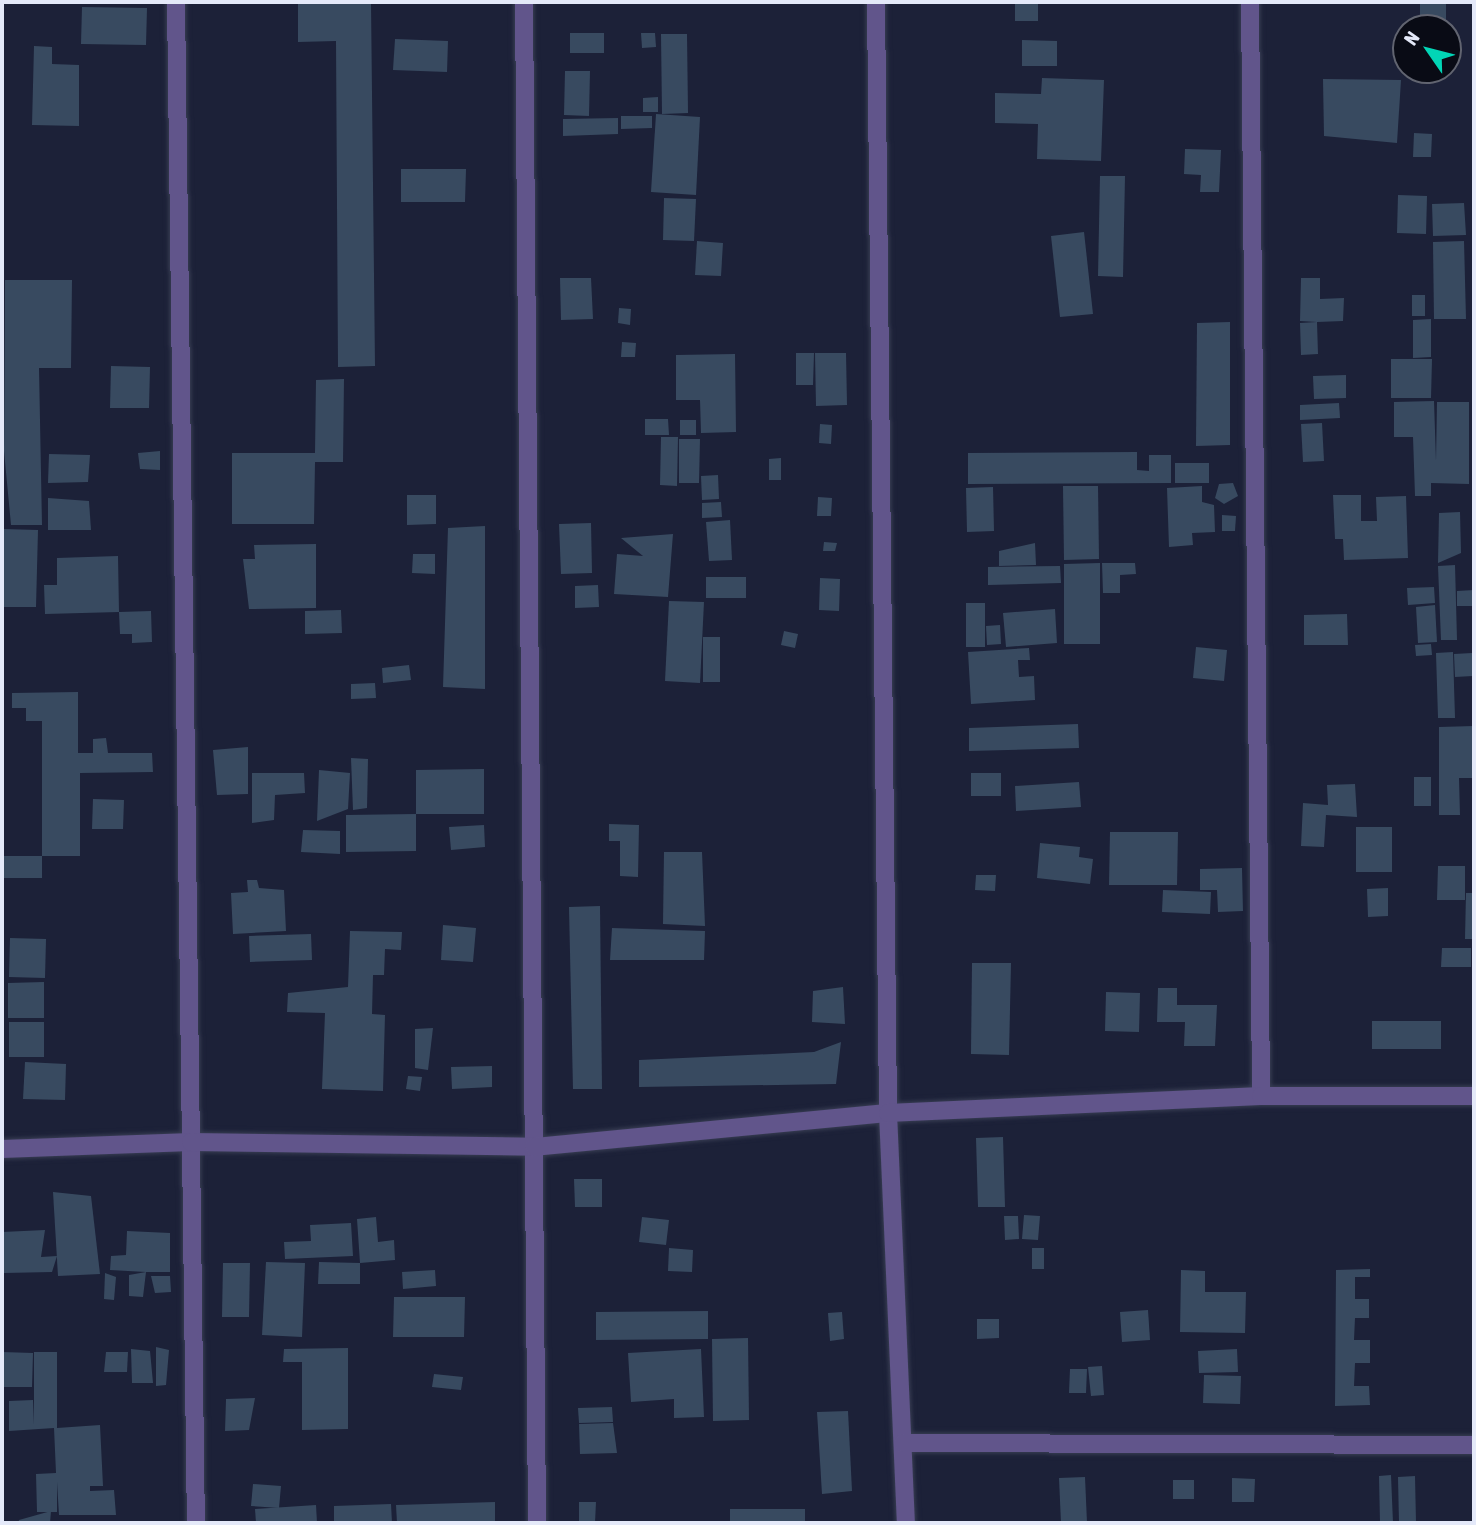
<!DOCTYPE html>
<style>
body{margin:0}
#map{position:relative;width:1476px;height:1525px;overflow:hidden;background:#1c2138;font-family:"Asap Condensed",sans-serif}
div>[style]{position:absolute}
.building>*{inset:0;background:#384a60}
.roads{filter:drop-shadow(0 0 2px #383d53) drop-shadow(0 0 2px #383d53)}
.street>*{height:18px;margin:-9px;padding:0 9px;transform-origin:9px;border-radius:9px;background:#61558b}
span{translate:-50% -50%;white-space:nowrap;text-align:center;line-height:1.15;-webkit-text-stroke:7px #090b15;paint-order:stroke}
.frame{position:absolute;inset:0;border:4px solid #e4e9f9;pointer-events:none}
.north{position:absolute;left:1392px;top:14px;width:70px;height:70px;box-sizing:border-box;background:#090b15;border:2px solid #616470;border-radius:50%;rotate:305deg;font-size:19px;font-weight:700;line-height:28px;text-align:center;color:#e4e9f9}
.north::after{content:'';display:block;margin:auto;width:24px;height:32px;background:#02d5b6;clip-path:polygon(50% 0,100% 100%,50% 72%,0 100%)}
</style>
<div id="map">
<div class="building">
<div style="clip-path:polygon(298px 2px,371px 2px,375px 366px,338px 367px,336px 41px,298px 42px)"></div>
<div style="clip-path:polygon(1015px 2px,1038px 2px,1038px 21px,1015px 21px)"></div>
<div style="clip-path:polygon(1420px 2px,1446px 2px,1446px 28px,1420px 28px)"></div>
<div style="clip-path:polygon(82px 7px,147px 8px,146px 45px,81px 44px)"></div>
<div style="clip-path:polygon(570px 33px,604px 33px,604px 53px,570px 53px)"></div>
<div style="clip-path:polygon(641px 33px,655px 33px,656px 47px,642px 48px)"></div>
<div style="clip-path:polygon(661px 34px,687px 34px,688px 113px,662px 114px)"></div>
<div style="clip-path:polygon(395px 39px,448px 41px,447px 72px,393px 70px)"></div>
<div style="clip-path:polygon(1022px 40px,1057px 41px,1057px 66px,1022px 66px)"></div>
<div style="clip-path:polygon(34px 46px,52px 47px,52px 64px,79px 65px,79px 126px,32px 125px)"></div>
<div style="clip-path:polygon(565px 71px,590px 71px,589px 116px,564px 115px)"></div>
<div style="clip-path:polygon(1042px 78px,1104px 80px,1101px 161px,1037px 159px,1038px 124px,995px 123px,995px 93px,1041px 94px)"></div>
<div style="clip-path:polygon(1323px 79px,1401px 80px,1397px 143px,1324px 136px)"></div>
<div style="clip-path:polygon(658px 97px,658px 112px,643px 112px,643px 98px)"></div>
<div style="clip-path:polygon(656px 114px,700px 117px,696px 195px,651px 192px)"></div>
<div style="clip-path:polygon(621px 116px,652px 116px,652px 128px,621px 129px)"></div>
<div style="clip-path:polygon(618px 118px,618px 134px,563px 136px,563px 119px)"></div>
<div style="clip-path:polygon(1414px 133px,1432px 134px,1431px 157px,1413px 157px)"></div>
<div style="clip-path:polygon(1185px 149px,1221px 150px,1219px 192px,1200px 192px,1201px 175px,1184px 174px)"></div>
<div style="clip-path:polygon(401px 169px,466px 169px,465px 202px,401px 202px)"></div>
<div style="clip-path:polygon(1100px 176px,1125px 176px,1123px 277px,1098px 276px)"></div>
<div style="clip-path:polygon(1398px 195px,1427px 196px,1426px 234px,1397px 233px)"></div>
<div style="clip-path:polygon(664px 198px,696px 199px,694px 241px,663px 240px)"></div>
<div style="clip-path:polygon(1464px 203px,1466px 235px,1433px 236px,1432px 204px)"></div>
<div style="clip-path:polygon(1084px 232px,1093px 314px,1060px 317px,1051px 236px)"></div>
<div style="clip-path:polygon(697px 241px,723px 243px,721px 276px,695px 275px)"></div>
<div style="clip-path:polygon(1464px 241px,1466px 319px,1434px 319px,1433px 242px)"></div>
<div style="clip-path:polygon(560px 278px,591px 278px,593px 319px,561px 320px)"></div>
<div style="clip-path:polygon(1301px 278px,1320px 278px,1320px 299px,1344px 298px,1343px 321px,1317px 322px,1318px 354px,1301px 355px,1300px 323px,1317px 322px,1300px 321px)"></div>
<div style="clip-path:polygon(5px 280px,72px 280px,71px 368px,39px 368px,42px 525px,11px 525px,4px 451px)"></div>
<div style="clip-path:polygon(1412px 295px,1425px 295px,1425px 316px,1412px 316px)"></div>
<div style="clip-path:polygon(619px 308px,631px 309px,630px 325px,618px 323px)"></div>
<div style="clip-path:polygon(1431px 319px,1431px 357px,1413px 358px,1413px 320px)"></div>
<div style="clip-path:polygon(1230px 322px,1230px 445px,1196px 446px,1197px 323px)"></div>
<div style="clip-path:polygon(622px 342px,636px 343px,635px 357px,621px 357px)"></div>
<div style="clip-path:polygon(796px 353px,814px 353px,813px 385px,796px 385px)"></div>
<div style="clip-path:polygon(815px 353px,846px 353px,847px 405px,816px 406px)"></div>
<div style="clip-path:polygon(735px 354px,736px 432px,701px 433px,700px 400px,676px 400px,676px 355px)"></div>
<div style="clip-path:polygon(1391px 359px,1432px 359px,1431px 398px,1391px 398px)"></div>
<div style="clip-path:polygon(111px 366px,150px 367px,149px 408px,110px 408px)"></div>
<div style="clip-path:polygon(1346px 375px,1346px 398px,1314px 399px,1313px 376px)"></div>
<div style="clip-path:polygon(344px 379px,343px 462px,315px 462px,314px 524px,232px 524px,232px 453px,315px 453px,316px 380px)"></div>
<div style="clip-path:polygon(1434px 401px,1436px 461px,1437px 402px,1469px 402px,1469px 484px,1431px 483px,1431px 496px,1415px 496px,1413px 437px,1394px 437px,1394px 402px)"></div>
<div style="clip-path:polygon(1339px 403px,1340px 418px,1300px 420px,1300px 405px)"></div>
<div style="clip-path:polygon(645px 419px,668px 419px,669px 435px,645px 435px)"></div>
<div style="clip-path:polygon(680px 420px,696px 420px,696px 435px,680px 435px)"></div>
<div style="clip-path:polygon(1322px 423px,1324px 461px,1303px 462px,1301px 424px)"></div>
<div style="clip-path:polygon(820px 424px,832px 425px,831px 444px,819px 443px)"></div>
<div style="clip-path:polygon(661px 437px,678px 437px,677px 486px,660px 485px)"></div>
<div style="clip-path:polygon(679px 439px,700px 439px,699px 483px,679px 483px)"></div>
<div style="clip-path:polygon(160px 451px,160px 470px,140px 469px,138px 453px)"></div>
<div style="clip-path:polygon(1137px 452px,1137px 470px,1149px 471px,1149px 455px,1171px 455px,1171px 483px,968px 484px,968px 453px)"></div>
<div style="clip-path:polygon(49px 454px,90px 455px,88px 482px,48px 483px)"></div>
<div style="clip-path:polygon(781px 458px,781px 480px,769px 480px,769px 459px)"></div>
<div style="clip-path:polygon(1175px 463px,1209px 463px,1209px 483px,1175px 483px)"></div>
<div style="clip-path:polygon(718px 475px,719px 499px,702px 500px,701px 476px)"></div>
<div style="clip-path:polygon(1233px 483px,1238px 496px,1224px 504px,1215px 498px,1219px 484px)"></div>
<div style="clip-path:polygon(1063px 486px,1098px 486px,1099px 559px,1064px 560px)"></div>
<div style="clip-path:polygon(1202px 486px,1202px 502px,1214px 505px,1215px 532px,1192px 533px,1193px 545px,1169px 547px,1167px 488px)"></div>
<div style="clip-path:polygon(993px 487px,994px 531px,967px 532px,966px 488px)"></div>
<div style="clip-path:polygon(407px 495px,436px 495px,436px 524px,407px 525px)"></div>
<div style="clip-path:polygon(1333px 495px,1361px 495px,1361px 521px,1377px 521px,1376px 497px,1406px 496px,1408px 558px,1344px 560px,1343px 539px,1335px 539px)"></div>
<div style="clip-path:polygon(818px 497px,832px 498px,831px 516px,817px 516px)"></div>
<div style="clip-path:polygon(48px 498px,89px 501px,91px 530px,48px 530px)"></div>
<div style="clip-path:polygon(721px 502px,722px 517px,702px 518px,702px 503px)"></div>
<div style="clip-path:polygon(1460px 512px,1461px 553px,1438px 563px,1439px 513px)"></div>
<div style="clip-path:polygon(1222px 515px,1236px 516px,1235px 531px,1222px 531px)"></div>
<div style="clip-path:polygon(730px 520px,732px 560px,709px 561px,706px 522px)"></div>
<div style="clip-path:polygon(591px 523px,592px 573px,561px 574px,559px 524px)"></div>
<div style="clip-path:polygon(485px 526px,485px 689px,443px 687px,448px 528px)"></div>
<div style="clip-path:polygon(3px 529px,38px 530px,36px 607px,2px 607px)"></div>
<div style="clip-path:polygon(673px 534px,668px 597px,614px 594px,617px 554px,643px 556px,621px 538px)"></div>
<div style="clip-path:polygon(824px 542px,837px 543px,835px 551px,823px 551px)"></div>
<div style="clip-path:polygon(1035px 543px,1036px 565px,999px 566px,999px 551px)"></div>
<div style="clip-path:polygon(316px 544px,316px 608px,249px 609px,243px 559px,255px 559px,254px 545px)"></div>
<div style="clip-path:polygon(413px 554px,435px 554px,435px 574px,412px 573px)"></div>
<div style="clip-path:polygon(118px 556px,119px 612px,45px 614px,44px 585px,57px 585px,57px 558px)"></div>
<div style="clip-path:polygon(1100px 563px,1100px 644px,1064px 644px,1064px 564px)"></div>
<div style="clip-path:polygon(1102px 563px,1135px 563px,1136px 574px,1120px 575px,1120px 593px,1103px 593px)"></div>
<div style="clip-path:polygon(1455px 565px,1457px 640px,1441px 640px,1438px 566px)"></div>
<div style="clip-path:polygon(1060px 566px,1061px 583px,988px 585px,988px 567px)"></div>
<div style="clip-path:polygon(706px 577px,746px 577px,746px 598px,706px 598px)"></div>
<div style="clip-path:polygon(820px 578px,840px 579px,839px 611px,819px 610px)"></div>
<div style="clip-path:polygon(598px 585px,599px 607px,575px 608px,575px 586px)"></div>
<div style="clip-path:polygon(1434px 587px,1435px 603px,1408px 605px,1407px 588px)"></div>
<div style="clip-path:polygon(1474px 590px,1474px 606px,1457px 606px,1457px 591px)"></div>
<div style="clip-path:polygon(669px 601px,704px 602px,700px 683px,665px 681px)"></div>
<div style="clip-path:polygon(966px 603px,985px 603px,985px 647px,966px 647px)"></div>
<div style="clip-path:polygon(1435px 605px,1437px 642px,1418px 643px,1416px 607px)"></div>
<div style="clip-path:polygon(1055px 609px,1057px 643px,1006px 647px,1003px 613px)"></div>
<div style="clip-path:polygon(341px 610px,342px 633px,305px 634px,305px 611px)"></div>
<div style="clip-path:polygon(151px 611px,152px 642px,132px 643px,132px 634px,120px 634px,119px 612px)"></div>
<div style="clip-path:polygon(1347px 614px,1348px 645px,1304px 645px,1304px 615px)"></div>
<div style="clip-path:polygon(1000px 625px,1001px 644px,987px 645px,986px 626px)"></div>
<div style="clip-path:polygon(784px 631px,798px 634px,795px 648px,781px 645px)"></div>
<div style="clip-path:polygon(703px 637px,720px 637px,720px 682px,703px 682px)"></div>
<div style="clip-path:polygon(1431px 644px,1432px 655px,1416px 656px,1415px 645px)"></div>
<div style="clip-path:polygon(1196px 647px,1227px 650px,1224px 681px,1193px 678px)"></div>
<div style="clip-path:polygon(1029px 648px,1030px 660px,1018px 660px,1019px 677px,1034px 676px,1035px 700px,971px 704px,968px 652px)"></div>
<div style="clip-path:polygon(1453px 652px,1455px 718px,1438px 718px,1436px 653px)"></div>
<div style="clip-path:polygon(1472px 653px,1473px 676px,1455px 677px,1454px 654px)"></div>
<div style="clip-path:polygon(409px 665px,411px 680px,383px 683px,382px 668px)"></div>
<div style="clip-path:polygon(375px 683px,376px 698px,351px 699px,351px 684px)"></div>
<div style="clip-path:polygon(78px 692px,78px 753px,93px 753px,93px 739px,106px 738px,108px 753px,152px 753px,153px 772px,80px 773px,80px 856px,42px 856px,42px 721px,26px 721px,26px 708px,12px 708px,12px 693px)"></div>
<div style="clip-path:polygon(1078px 724px,1079px 748px,969px 751px,969px 728px)"></div>
<div style="clip-path:polygon(1474px 726px,1474px 778px,1459px 778px,1460px 815px,1439px 815px,1439px 727px)"></div>
<div style="clip-path:polygon(248px 747px,248px 794px,217px 795px,213px 750px)"></div>
<div style="clip-path:polygon(351px 758px,368px 759px,367px 808px,353px 810px)"></div>
<div style="clip-path:polygon(484px 769px,484px 814px,416px 814px,416px 770px)"></div>
<div style="clip-path:polygon(319px 770px,350px 773px,348px 809px,317px 821px)"></div>
<div style="clip-path:polygon(252px 773px,304px 773px,305px 793px,275px 795px,274px 820px,252px 823px)"></div>
<div style="clip-path:polygon(971px 773px,1001px 773px,1001px 796px,971px 796px)"></div>
<div style="clip-path:polygon(1414px 777px,1431px 777px,1431px 806px,1414px 806px)"></div>
<div style="clip-path:polygon(1079px 782px,1081px 807px,1016px 811px,1015px 786px)"></div>
<div style="clip-path:polygon(1355px 784px,1357px 817px,1326px 815px,1324px 847px,1301px 846px,1303px 803px,1328px 805px,1327px 785px)"></div>
<div style="clip-path:polygon(93px 799px,124px 800px,123px 829px,92px 829px)"></div>
<div style="clip-path:polygon(416px 814px,416px 851px,346px 852px,346px 815px)"></div>
<div style="clip-path:polygon(609px 824px,639px 825px,638px 877px,620px 876px,620px 841px,609px 841px)"></div>
<div style="clip-path:polygon(484px 825px,485px 847px,451px 850px,449px 827px)"></div>
<div style="clip-path:polygon(1356px 827px,1392px 827px,1392px 872px,1356px 872px)"></div>
<div style="clip-path:polygon(303px 830px,340px 831px,340px 854px,301px 852px)"></div>
<div style="clip-path:polygon(1110px 832px,1178px 832px,1177px 885px,1109px 885px)"></div>
<div style="clip-path:polygon(1040px 843px,1080px 847px,1079px 857px,1093px 859px,1090px 884px,1037px 878px)"></div>
<div style="clip-path:polygon(664px 852px,702px 852px,705px 926px,663px 924px)"></div>
<div style="clip-path:polygon(2px 856px,42px 856px,42px 878px,2px 878px)"></div>
<div style="clip-path:polygon(1438px 866px,1465px 866px,1465px 900px,1437px 900px)"></div>
<div style="clip-path:polygon(1242px 868px,1243px 911px,1218px 912px,1217px 890px,1200px 890px,1200px 869px)"></div>
<div style="clip-path:polygon(976px 875px,996px 875px,995px 891px,975px 890px)"></div>
<div style="clip-path:polygon(247px 880px,257px 880px,259px 888px,284px 890px,286px 931px,233px 934px,231px 893px,248px 892px)"></div>
<div style="clip-path:polygon(1388px 888px,1388px 916px,1368px 917px,1367px 889px)"></div>
<div style="clip-path:polygon(1163px 890px,1211px 892px,1210px 914px,1162px 912px)"></div>
<div style="clip-path:polygon(1466px 893px,1474px 893px,1474px 939px,1465px 939px)"></div>
<div style="clip-path:polygon(600px 906px,602px 1089px,573px 1089px,569px 907px)"></div>
<div style="clip-path:polygon(443px 925px,476px 928px,473px 962px,441px 960px)"></div>
<div style="clip-path:polygon(612px 928px,705px 931px,704px 960px,610px 960px)"></div>
<div style="clip-path:polygon(350px 931px,402px 932px,401px 950px,385px 949px,384px 975px,373px 975px,372px 1014px,385px 1015px,383px 1091px,322px 1089px,325px 1013px,287px 1012px,288px 993px,348px 987px)"></div>
<div style="clip-path:polygon(311px 934px,312px 960px,250px 962px,249px 936px)"></div>
<div style="clip-path:polygon(10px 938px,46px 939px,45px 978px,9px 977px)"></div>
<div style="clip-path:polygon(1442px 948px,1471px 948px,1471px 967px,1441px 967px)"></div>
<div style="clip-path:polygon(972px 963px,1011px 963px,1009px 1055px,971px 1054px)"></div>
<div style="clip-path:polygon(44px 982px,44px 1018px,8px 1018px,8px 983px)"></div>
<div style="clip-path:polygon(843px 987px,845px 1024px,812px 1022px,813px 991px)"></div>
<div style="clip-path:polygon(1158px 988px,1177px 988px,1177px 1005px,1217px 1005px,1215px 1046px,1184px 1046px,1185px 1022px,1157px 1022px)"></div>
<div style="clip-path:polygon(1106px 992px,1140px 993px,1139px 1032px,1105px 1031px)"></div>
<div style="clip-path:polygon(1372px 1021px,1441px 1021px,1441px 1049px,1372px 1049px)"></div>
<div style="clip-path:polygon(9px 1022px,44px 1022px,44px 1057px,9px 1057px)"></div>
<div style="clip-path:polygon(433px 1028px,428px 1070px,415px 1068px,415px 1029px)"></div>
<div style="clip-path:polygon(841px 1042px,836px 1084px,639px 1087px,639px 1060px,814px 1052px)"></div>
<div style="clip-path:polygon(25px 1062px,66px 1064px,65px 1100px,23px 1099px)"></div>
<div style="clip-path:polygon(492px 1066px,492px 1087px,452px 1089px,451px 1067px)"></div>
<div style="clip-path:polygon(408px 1076px,422px 1077px,420px 1091px,406px 1089px)"></div>
<div style="clip-path:polygon(1003px 1137px,1005px 1207px,978px 1207px,976px 1138px)"></div>
<div style="clip-path:polygon(574px 1179px,602px 1179px,602px 1207px,575px 1207px)"></div>
<div style="clip-path:polygon(53px 1192px,91px 1196px,100px 1274px,58px 1276px)"></div>
<div style="clip-path:polygon(1024px 1215px,1040px 1216px,1038px 1240px,1022px 1239px)"></div>
<div style="clip-path:polygon(1004px 1216px,1018px 1216px,1019px 1239px,1005px 1240px)"></div>
<div style="clip-path:polygon(376px 1217px,378px 1242px,394px 1240px,395px 1260px,360px 1263px,357px 1219px)"></div>
<div style="clip-path:polygon(642px 1217px,669px 1220px,666px 1245px,639px 1242px)"></div>
<div style="clip-path:polygon(351px 1223px,353px 1256px,285px 1259px,284px 1242px,311px 1241px,310px 1225px)"></div>
<div style="clip-path:polygon(45px 1230px,41px 1257px,57px 1256px,52px 1272px,4px 1273px,2px 1232px)"></div>
<div style="clip-path:polygon(127px 1231px,170px 1233px,170px 1272px,146px 1272px,143px 1297px,129px 1296px,129px 1275px,146px 1272px,110px 1270px,111px 1256px,126px 1255px)"></div>
<div style="clip-path:polygon(669px 1248px,693px 1250px,692px 1272px,668px 1271px)"></div>
<div style="clip-path:polygon(1032px 1248px,1044px 1248px,1044px 1269px,1032px 1269px)"></div>
<div style="clip-path:polygon(266px 1262px,305px 1263px,302px 1337px,262px 1335px)"></div>
<div style="clip-path:polygon(319px 1262px,360px 1263px,360px 1284px,318px 1284px)"></div>
<div style="clip-path:polygon(223px 1263px,250px 1263px,249px 1317px,222px 1317px)"></div>
<div style="clip-path:polygon(1370px 1269px,1370px 1277px,1355px 1277px,1355px 1299px,1369px 1299px,1369px 1318px,1355px 1318px,1354px 1340px,1370px 1340px,1370px 1363px,1355px 1363px,1354px 1386px,1369px 1386px,1370px 1405px,1335px 1406px,1336px 1270px)"></div>
<div style="clip-path:polygon(435px 1270px,436px 1286px,403px 1289px,402px 1272px)"></div>
<div style="clip-path:polygon(1181px 1270px,1205px 1271px,1205px 1292px,1246px 1292px,1245px 1333px,1180px 1332px)"></div>
<div style="clip-path:polygon(105px 1273px,116px 1277px,114px 1300px,104px 1299px)"></div>
<div style="clip-path:polygon(151px 1276px,170px 1276px,171px 1292px,155px 1293px)"></div>
<div style="clip-path:polygon(394px 1297px,465px 1297px,464px 1337px,393px 1337px)"></div>
<div style="clip-path:polygon(1148px 1310px,1150px 1340px,1122px 1342px,1120px 1312px)"></div>
<div style="clip-path:polygon(708px 1311px,708px 1339px,596px 1340px,596px 1312px)"></div>
<div style="clip-path:polygon(842px 1312px,844px 1339px,830px 1341px,828px 1313px)"></div>
<div style="clip-path:polygon(977px 1319px,999px 1319px,999px 1338px,977px 1339px)"></div>
<div style="clip-path:polygon(748px 1338px,749px 1420px,713px 1421px,712px 1339px)"></div>
<div style="clip-path:polygon(156px 1347px,169px 1350px,166px 1385px,156px 1386px)"></div>
<div style="clip-path:polygon(348px 1348px,348px 1429px,302px 1430px,302px 1362px,283px 1362px,284px 1349px)"></div>
<div style="clip-path:polygon(131px 1349px,150px 1351px,153px 1383px,132px 1383px)"></div>
<div style="clip-path:polygon(701px 1349px,704px 1417px,674px 1418px,674px 1399px,631px 1402px,628px 1353px)"></div>
<div style="clip-path:polygon(1237px 1349px,1238px 1372px,1199px 1373px,1198px 1351px)"></div>
<div style="clip-path:polygon(2px 1352px,33px 1353px,32px 1387px,2px 1387px)"></div>
<div style="clip-path:polygon(34px 1352px,57px 1352px,57px 1428px,100px 1425px,103px 1486px,90px 1486px,90px 1491px,114px 1490px,116px 1515px,59px 1515px,57px 1482px,57px 1512px,37px 1512px,36px 1474px,56px 1473px,54px 1428px,9px 1431px,9px 1401px,33px 1400px,34px 1425px)"></div>
<div style="clip-path:polygon(106px 1352px,128px 1352px,127px 1372px,104px 1372px)"></div>
<div style="clip-path:polygon(1102px 1366px,1104px 1395px,1091px 1396px,1088px 1367px)"></div>
<div style="clip-path:polygon(1070px 1369px,1087px 1369px,1086px 1393px,1069px 1393px)"></div>
<div style="clip-path:polygon(434px 1374px,463px 1377px,461px 1390px,432px 1387px)"></div>
<div style="clip-path:polygon(1204px 1375px,1241px 1376px,1240px 1404px,1203px 1403px)"></div>
<div style="clip-path:polygon(255px 1398px,249px 1430px,225px 1431px,226px 1399px)"></div>
<div style="clip-path:polygon(612px 1407px,613px 1422px,579px 1423px,578px 1408px)"></div>
<div style="clip-path:polygon(848px 1411px,852px 1491px,822px 1494px,817px 1412px)"></div>
<div style="clip-path:polygon(613px 1423px,617px 1453px,580px 1454px,579px 1424px)"></div>
<div style="clip-path:polygon(1391px 1475px,1393px 1523px,1380px 1523px,1379px 1476px)"></div>
<div style="clip-path:polygon(1415px 1476px,1416px 1523px,1399px 1523px,1398px 1477px)"></div>
<div style="clip-path:polygon(1085px 1477px,1087px 1523px,1061px 1523px,1059px 1478px)"></div>
<div style="clip-path:polygon(1232px 1478px,1255px 1479px,1254px 1502px,1232px 1502px)"></div>
<div style="clip-path:polygon(1173px 1480px,1194px 1480px,1194px 1499px,1173px 1499px)"></div>
<div style="clip-path:polygon(253px 1484px,281px 1486px,279px 1508px,251px 1506px)"></div>
<div style="clip-path:polygon(495px 1502px,495px 1523px,397px 1523px,396px 1505px)"></div>
<div style="clip-path:polygon(579px 1502px,596px 1502px,595px 1523px,579px 1523px)"></div>
<div style="clip-path:polygon(391px 1504px,392px 1523px,334px 1523px,334px 1506px)"></div>
<div style="clip-path:polygon(316px 1505px,317px 1523px,256px 1523px,255px 1509px)"></div>
<div style="clip-path:polygon(730px 1509px,805px 1509px,805px 1523px,730px 1523px)"></div>
<div style="clip-path:polygon(51px 1511px,50px 1523px,18px 1523px,19px 1520px)"></div>
</div>
<div class="roads">
<div class="street">
<div style="left:176px;top:2px;width:1521px;rotate:89.25deg"></div>
<div style="left:524px;top:2px;width:1521px;rotate:89.51deg"></div>
<div style="left:876px;top:2px;width:1111px;rotate:89.38deg"></div>
<div style="left:888px;top:1113px;width:410px;rotate:87.5deg"></div>
<div style="left:1250px;top:2px;width:1094px;rotate:89.42deg"></div>
<div style="left:2px;top:1149px;width:189px;rotate:-2.1deg"></div>
<div style="left:191px;top:1142px;width:343px;rotate:0.8deg"></div>
<div style="left:534px;top:1147px;width:356px;rotate:-5.5deg"></div>
<div style="left:888px;top:1113px;width:373px;rotate:-2.6deg"></div>
<div style="left:1261px;top:1096px;width:213px"></div>
<div style="left:903px;top:1443px;width:571px;rotate:0.2deg"></div>
</div>
</div>
<div class="frame"></div>
<div class="north">N</div>
</div>
